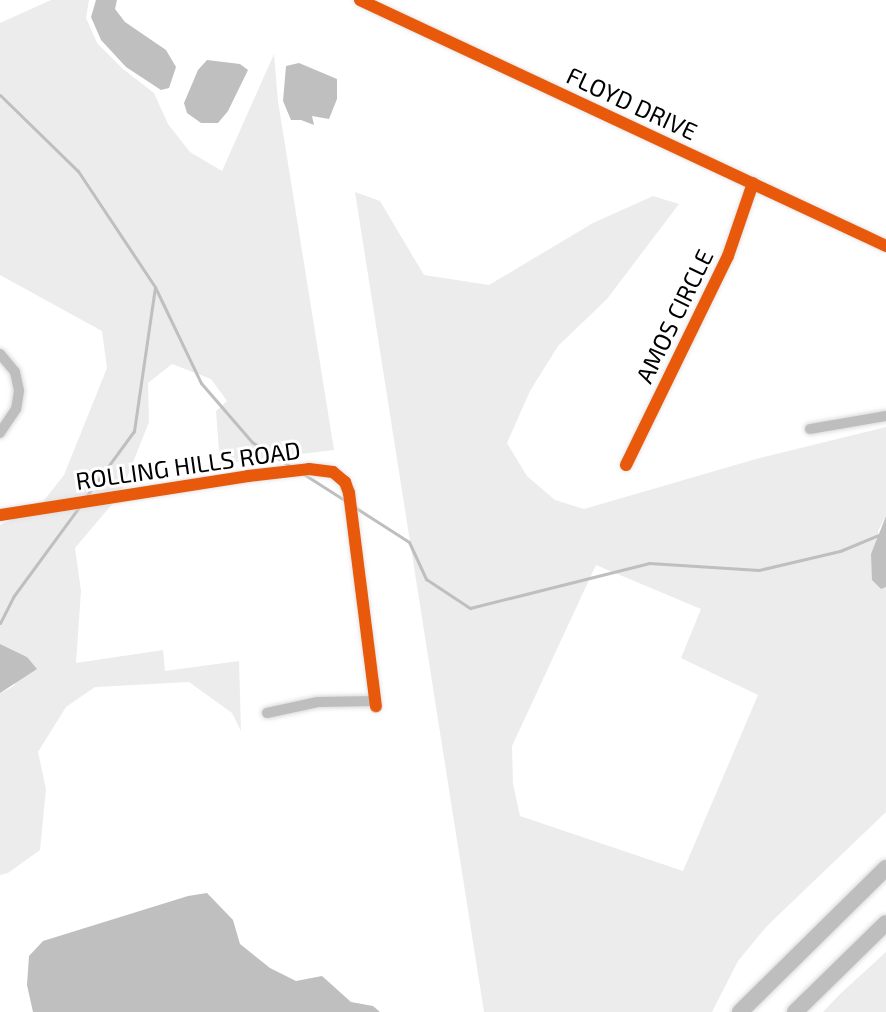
<!DOCTYPE html>
<style>
body{margin:0}
#map{position:relative;width:886px;height:1012px;overflow:hidden;background:#fff;font-family:"Exo 2",sans-serif}
div>[style]{position:absolute}
.green>*{inset:0;background:#ececec}
.water>*{inset:0;background:#bfbfbf}
.stream>*{height:3px;margin:-1.5px;padding:0 1.5px;transform-origin:1.5px;border-radius:1.5px;background:#bfbfbf}
.roads{filter:drop-shadow(0 0 2px #dbdbdb) drop-shadow(0 0 2px #dbdbdb)}
.minor>*{height:10px;margin:-5px;padding:0 5px;transform-origin:5px;border-radius:5px;background:#bebebe}
.highway>*{height:16px;margin:-8px;padding:0 8px;transform-origin:8px;border-radius:8px;background:#bebebe}
.cycleway>*{height:12px;margin:-6px;padding:0 6px;transform-origin:6px;border-radius:6px;background:#e8590c}
span{translate:-50% -50%;white-space:nowrap;text-align:center;line-height:1.15;-webkit-text-stroke:6px #fff;paint-order:stroke}
.street-label{font-size:24px;color:#000}
</style>
<div id="map">
<div class="green">
<div style="clip-path:polygon(51px 0,89px 0,86px 18px,97px 43px,123px 69px,154px 93px,168px 124px,190px 152px,222px 171px,274px 54px,278px 101px,334px 450px,220px 464px,216px 411px,227px 401px,211px 379px,172px 364px,148px 383px,149px 422px,122px 490px,42px 503px,64px 475px,107px 368px,102px 331px,0 275px,0 23px)"></div>
<div style="clip-path:polygon(evenodd,355px 192px,380px 201px,424px 275px,489px 285px,593px 223px,653px 196px,679px 204px,607px 299px,558px 346px,530px 391px,507px 443px,527px 476px,555px 500px,584px 509px,756px 459px,886px 427px,886px 516px,878px 531px,880px 589px,886px 587px,886px 812px,767px 926px,738px 961px,712px 1012px,484px 1012px,355px 192px,596px 565px,701px 609px,681px 658px,758px 695px,683px 871px,520px 816px,513px 784px,512px 746px,596px 565px)"></div>
<div style="clip-path:polygon(114px 502px,75px 548px,81px 591px,76px 663px,163px 650px,165px 671px,239px 661px,241px 731px,232px 713px,189px 682px,95px 687px,66px 707px,38px 752px,46px 789px,40px 850px,8px 873px,0 875px,0 693px,14px 686px,27px 657px,0 644px,0 525px,15px 518px)"></div>
<div style="clip-path:polygon(886px 952px,886px 1012px,823px 1012px,840px 994px)"></div>
</div>
<div class="water">
<div style="clip-path:polygon(96px 0,117px 0,115px 9px,125px 22px,166px 50px,176px 67px,169px 88px,161px 90px,126px 67px,101px 40px,91px 17px)"></div>
<div style="clip-path:polygon(207px 60px,240px 64px,248px 70px,228px 111px,218px 123px,201px 123px,187px 113px,184px 103px,198px 70px)"></div>
<div style="clip-path:polygon(299px 63px,337px 79px,337px 99px,329px 119px,312px 116px,314px 125px,301px 120px,291px 120px,283px 101px,286px 66px)"></div>
<div style="clip-path:polygon(886px 516px,886px 587px,881px 589px,872px 580px,871px 554px)"></div>
<div style="clip-path:polygon(0 644px,27px 657px,37px 669px,0 693px)"></div>
<div style="clip-path:polygon(207px 893px,233px 920px,240px 944px,270px 968px,296px 981px,322px 976px,351px 1002px,373px 1006px,380px 1012px,33px 1012px,27px 985px,29px 956px,43px 941px,188px 896px)"></div>
</div>
<div class="stream">
<div style="left:0;top:95px;width:109px;rotate:44.3deg"></div>
<div style="left:78px;top:171px;width:139px;rotate:56.4deg"></div>
<div style="left:155px;top:287px;width:146px;rotate:98.3deg"></div>
<div style="left:134px;top:431px;width:83px;rotate:126.2deg"></div>
<div style="left:155px;top:287px;width:106px;rotate:64.4deg"></div>
<div style="left:201px;top:383px;width:78px;rotate:49.2deg"></div>
<div style="left:252px;top:442px;width:47px;rotate:32deg"></div>
<div style="left:302px;top:473px;width:52px;rotate:32.5deg"></div>
<div style="left:356px;top:508px;width:63px;rotate:32.7deg"></div>
<div style="left:409px;top:542px;width:41px;rotate:65.3deg"></div>
<div style="left:426px;top:579px;width:53px;rotate:33.4deg"></div>
<div style="left:470px;top:608px;width:185px;rotate:-14.1deg"></div>
<div style="left:649px;top:563px;width:110px;rotate:3.6deg"></div>
<div style="left:759px;top:570px;width:83px;rotate:-13.2deg"></div>
<div style="left:840px;top:551px;width:50px;rotate:-22.4deg"></div>
<div style="left:0;top:623px;width:29px;rotate:-63deg"></div>
<div style="left:13px;top:597px;width:112px;rotate:-53.7deg"></div>
</div>
<div class="roads">
<div class="minor">
<div style="left:360px;top:0;width:581px;rotate:25.06deg"></div>
<div style="left:0;top:354px;width:23px;rotate:50deg"></div>
<div style="left:15px;top:372px;width:19px;rotate:78deg"></div>
<div style="left:19px;top:391px;width:18px;rotate:99deg"></div>
<div style="left:16px;top:409px;width:29px;rotate:124deg"></div>
<div style="left:810px;top:429px;width:77px;rotate:-9.7deg"></div>
<div style="left:626px;top:465px;width:233px;rotate:-64deg"></div>
<div style="left:728px;top:256px;width:77px;rotate:-71.1deg"></div>
<div style="left:0;top:515px;width:251px;rotate:-8.9deg"></div>
<div style="left:248px;top:476px;width:61px;rotate:-6.5deg"></div>
<div style="left:309px;top:469px;width:24px;rotate:7deg"></div>
<div style="left:333px;top:472px;width:16px;rotate:40deg"></div>
<div style="left:345px;top:482px;width:12px;rotate:70deg"></div>
<div style="left:349px;top:493px;width:215px;rotate:82.8deg"></div>
<div style="left:267px;top:713px;width:52px;rotate:-12.2deg"></div>
<div style="left:318px;top:702px;width:57px;rotate:-1deg"></div>
</div>
<div class="highway">
<div style="left:740px;top:1012px;width:205px;rotate:-44.6deg"></div>
<div style="left:795px;top:1012px;width:127px;rotate:-44.4deg"></div>
</div>
</div>
<div class="cycleway">
<div style="left:360px;top:0;width:581px;rotate:25.06deg"></div>
<div style="left:626px;top:465px;width:233px;rotate:-64deg"></div>
<div style="left:728px;top:256px;width:77px;rotate:-71.1deg"></div>
<div style="left:0;top:515px;width:251px;rotate:-8.9deg"></div>
<div style="left:248px;top:476px;width:61px;rotate:-6.5deg"></div>
<div style="left:309px;top:469px;width:24px;rotate:7deg"></div>
<div style="left:333px;top:472px;width:16px;rotate:40deg"></div>
<div style="left:345px;top:482px;width:12px;rotate:70deg"></div>
<div style="left:349px;top:493px;width:215px;rotate:82.8deg"></div>
</div>
<div class="street-label">
<span style="left:632px;top:103px;rotate:25deg">FLOYD DRIVE</span>
<span style="left:674px;top:316px;rotate:-64deg">AMOS CIRCLE</span>
<span style="left:188px;top:465px;rotate:-8deg">ROLLING HILLS ROAD</span>
</div>
</div>
